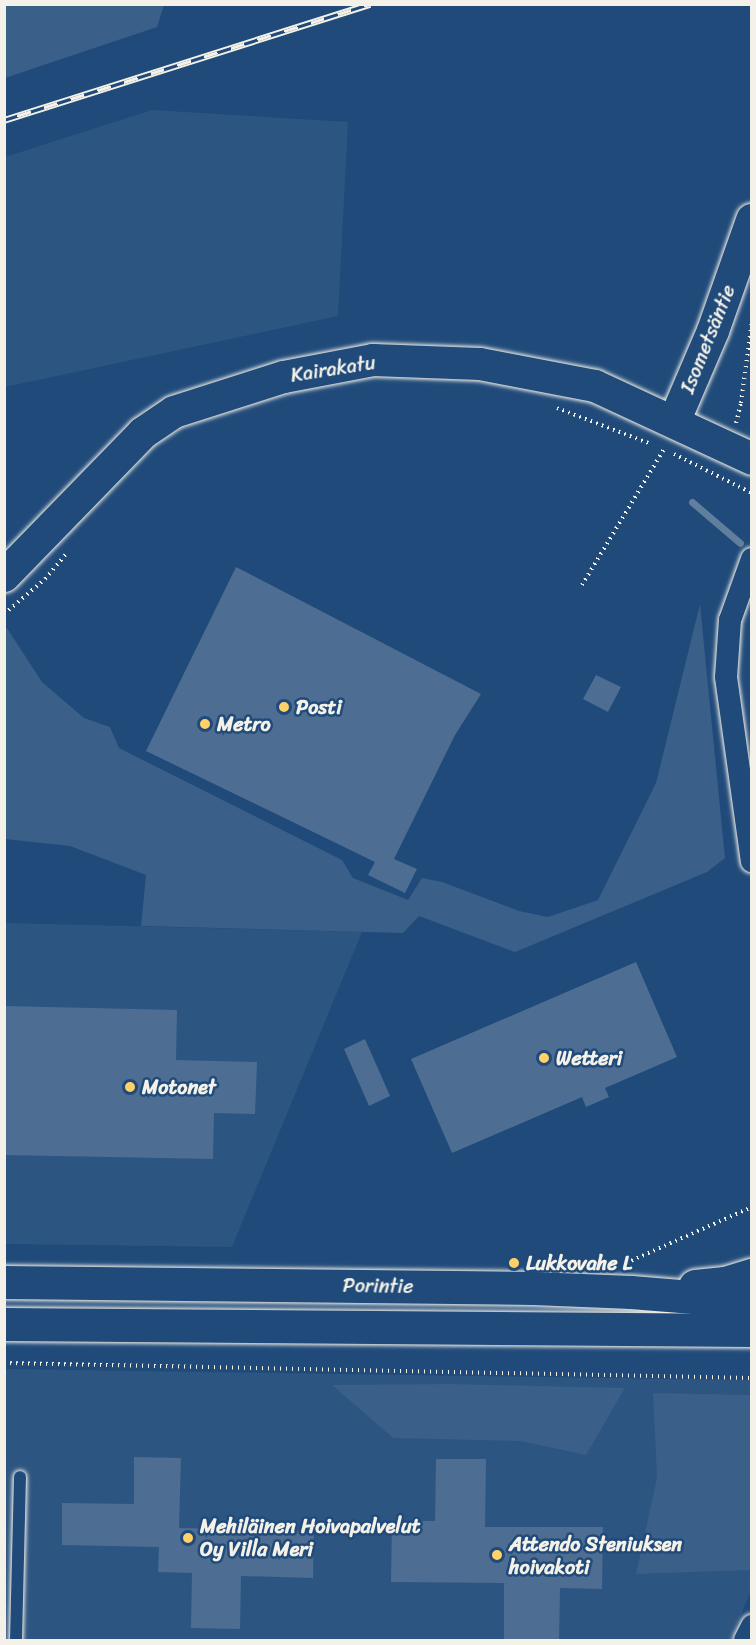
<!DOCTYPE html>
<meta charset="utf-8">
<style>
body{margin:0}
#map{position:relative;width:756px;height:1645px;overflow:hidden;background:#1f4a7a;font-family:Sriracha,sans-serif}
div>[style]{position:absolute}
.built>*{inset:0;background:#2d5581}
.green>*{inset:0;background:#3a5f88}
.stream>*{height:7px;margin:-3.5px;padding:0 3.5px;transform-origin:3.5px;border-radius:3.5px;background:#627e9d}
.building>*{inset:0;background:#4d6e92}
.path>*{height:4px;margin-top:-2px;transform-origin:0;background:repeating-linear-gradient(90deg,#f4f1e8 0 1.5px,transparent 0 6px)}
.roads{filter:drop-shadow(0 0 2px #f4f1e8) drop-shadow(0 0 2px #f4f1e8)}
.service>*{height:12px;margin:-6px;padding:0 6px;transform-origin:6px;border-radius:6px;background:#1f4a7a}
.minor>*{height:22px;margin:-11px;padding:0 11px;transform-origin:11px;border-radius:11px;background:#1f4a7a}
.secondary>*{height:32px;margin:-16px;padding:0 16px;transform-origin:16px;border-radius:16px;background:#1f4a7a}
.trunk>*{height:33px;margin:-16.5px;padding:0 16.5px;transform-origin:16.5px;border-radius:16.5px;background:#1f4a7a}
.rail>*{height:7px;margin-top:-3.5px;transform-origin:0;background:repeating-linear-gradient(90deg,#1f4a7a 0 14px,#f4f1e8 0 28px);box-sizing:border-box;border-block:2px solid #f4f1e8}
.dots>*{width:16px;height:16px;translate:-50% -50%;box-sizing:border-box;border:3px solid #1f4a7a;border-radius:50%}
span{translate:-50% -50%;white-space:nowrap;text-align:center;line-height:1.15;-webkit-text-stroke:5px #1f4a7a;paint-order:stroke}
.street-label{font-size:20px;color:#f4f1e8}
.poi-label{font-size:20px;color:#f4f1e8;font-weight:700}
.left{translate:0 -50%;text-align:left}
.frame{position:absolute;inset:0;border:6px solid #f4f1e8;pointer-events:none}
</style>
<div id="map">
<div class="built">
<div style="clip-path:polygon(152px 110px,348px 122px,338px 316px,5px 387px,5px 157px)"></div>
<div style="clip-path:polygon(5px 923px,362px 932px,232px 1247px,5px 1244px)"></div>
<div style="clip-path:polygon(5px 1369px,751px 1380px,751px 1591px,730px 1640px,5px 1640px)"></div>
</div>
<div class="green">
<div style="clip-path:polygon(4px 5px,5px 4px,164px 5px,157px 27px,5px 78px)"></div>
<div style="clip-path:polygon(700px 604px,725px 858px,707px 872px,515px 952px,419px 916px,403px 933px,141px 926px,146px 875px,70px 846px,5px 839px,4px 629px,7px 628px,42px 682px,84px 718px,110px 727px,119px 748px,342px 860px,353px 878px,408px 900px,422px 878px,442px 882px,519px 911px,548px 917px,598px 900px,656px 783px)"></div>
<div style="clip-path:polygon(449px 1384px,625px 1388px,586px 1455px,520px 1441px,393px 1438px,332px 1385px)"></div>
<div style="clip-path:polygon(653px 1393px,751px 1395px,751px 1570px,636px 1574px,657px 1478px)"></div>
</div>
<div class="stream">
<div style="left:692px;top:502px;width:63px;rotate:40.5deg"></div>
</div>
<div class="building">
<div style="clip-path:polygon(236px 567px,481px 694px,455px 735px,394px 859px,417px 869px,405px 893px,368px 875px,375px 862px,146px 751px)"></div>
<div style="clip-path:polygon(596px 675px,621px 687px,608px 712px,583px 699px)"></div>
<div style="clip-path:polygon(636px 962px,677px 1057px,605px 1088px,609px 1097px,586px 1107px,582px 1097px,452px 1153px,411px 1059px)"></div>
<div style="clip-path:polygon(4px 1006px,177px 1010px,176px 1060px,257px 1062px,255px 1114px,214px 1113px,213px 1159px,4px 1155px)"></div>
<div style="clip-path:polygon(365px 1039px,390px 1096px,369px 1106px,344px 1049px)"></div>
<div style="clip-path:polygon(134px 1457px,181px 1458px,179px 1528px,314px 1531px,313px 1578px,241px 1576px,240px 1629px,191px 1628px,192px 1573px,158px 1572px,159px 1547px,62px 1545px,62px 1503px,134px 1504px)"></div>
<div style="clip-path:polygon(436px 1459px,486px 1459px,485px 1527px,603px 1527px,602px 1589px,560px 1588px,559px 1641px,504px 1641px,504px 1583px,391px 1582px,392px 1521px,435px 1521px)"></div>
</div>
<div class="path">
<div style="left:557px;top:408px;width:101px;rotate:21deg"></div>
<div style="left:736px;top:423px;width:21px;rotate:-76deg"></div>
<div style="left:741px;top:403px;width:85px;rotate:-82.5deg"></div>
<div style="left:674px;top:454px;width:87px;rotate:26.6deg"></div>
<div style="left:582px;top:585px;width:159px;rotate:-58.9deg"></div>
<div style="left:4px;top:614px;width:54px;rotate:-40.5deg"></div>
<div style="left:45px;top:579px;width:35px;rotate:-50deg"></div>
<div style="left:626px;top:1263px;width:138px;rotate:-24deg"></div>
<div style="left:4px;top:1363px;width:748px;rotate:1.15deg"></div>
</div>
<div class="roads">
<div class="service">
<div style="left:16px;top:1640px;width:163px;rotate:-88.6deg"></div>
</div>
<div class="minor">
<div style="left:752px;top:559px;width:65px;rotate:109.8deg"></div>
<div style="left:730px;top:620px;width:57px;rotate:94deg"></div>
<div style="left:726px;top:677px;width:186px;rotate:82deg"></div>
<div style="left:745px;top:1640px;width:16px;rotate:-63deg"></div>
</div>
<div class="secondary">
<div style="left:674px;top:422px;width:99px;rotate:-66.8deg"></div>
<div style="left:713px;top:331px;width:118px;rotate:-70.6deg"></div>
<div style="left:4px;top:576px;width:199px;rotate:-45.8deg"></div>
<div style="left:143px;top:433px;width:37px;rotate:-34deg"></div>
<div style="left:174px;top:412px;width:115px;rotate:-17.7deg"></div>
<div style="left:284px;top:377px;width:91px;rotate:-10.8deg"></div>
<div style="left:373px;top:360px;width:107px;rotate:2.1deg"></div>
<div style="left:480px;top:364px;width:117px;rotate:10.8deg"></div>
<div style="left:595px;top:386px;width:173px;rotate:24.9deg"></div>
</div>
<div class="trunk">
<div style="left:4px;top:1282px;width:529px;rotate:0.65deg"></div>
<div style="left:533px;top:1288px;width:98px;rotate:2.3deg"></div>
<div style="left:631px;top:1292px;width:121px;rotate:4.7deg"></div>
<div style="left:695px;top:1286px;width:30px;rotate:-6deg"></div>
<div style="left:725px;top:1283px;width:28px;rotate:-17deg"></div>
<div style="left:4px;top:1324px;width:748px;rotate:0.46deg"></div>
</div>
</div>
<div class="rail">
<div style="left:4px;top:120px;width:384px;rotate:-17.6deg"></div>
</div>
<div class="dots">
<div style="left:284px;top:707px;background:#ffd166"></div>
<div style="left:205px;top:724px;background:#ffd166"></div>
<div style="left:544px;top:1058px;background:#ffd166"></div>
<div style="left:130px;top:1087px;background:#ffd166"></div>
<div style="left:514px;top:1263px;background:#ffd166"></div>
<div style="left:188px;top:1538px;background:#ffd166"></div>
<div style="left:497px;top:1555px;background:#ffd166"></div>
</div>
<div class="street-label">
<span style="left:708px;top:339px;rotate:-68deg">Isometsäntie</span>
<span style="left:333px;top:369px;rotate:-9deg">Kairakatu</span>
<span style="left:378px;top:1286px;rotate:1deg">Porintie</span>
</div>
<div class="poi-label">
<span class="left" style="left:296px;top:707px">Posti</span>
<span class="left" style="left:217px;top:724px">Metro</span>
<span class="left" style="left:556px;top:1058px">Wetteri</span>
<span class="left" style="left:142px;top:1087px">Motonet</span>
<span class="left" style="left:526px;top:1263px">Lukkovahe L</span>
<span class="left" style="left:200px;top:1538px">Mehiläinen Hoivapalvelut<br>Oy Villa Meri</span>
<span class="left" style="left:509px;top:1556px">Attendo Steniuksen<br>hoivakoti</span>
</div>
<div class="frame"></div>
</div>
